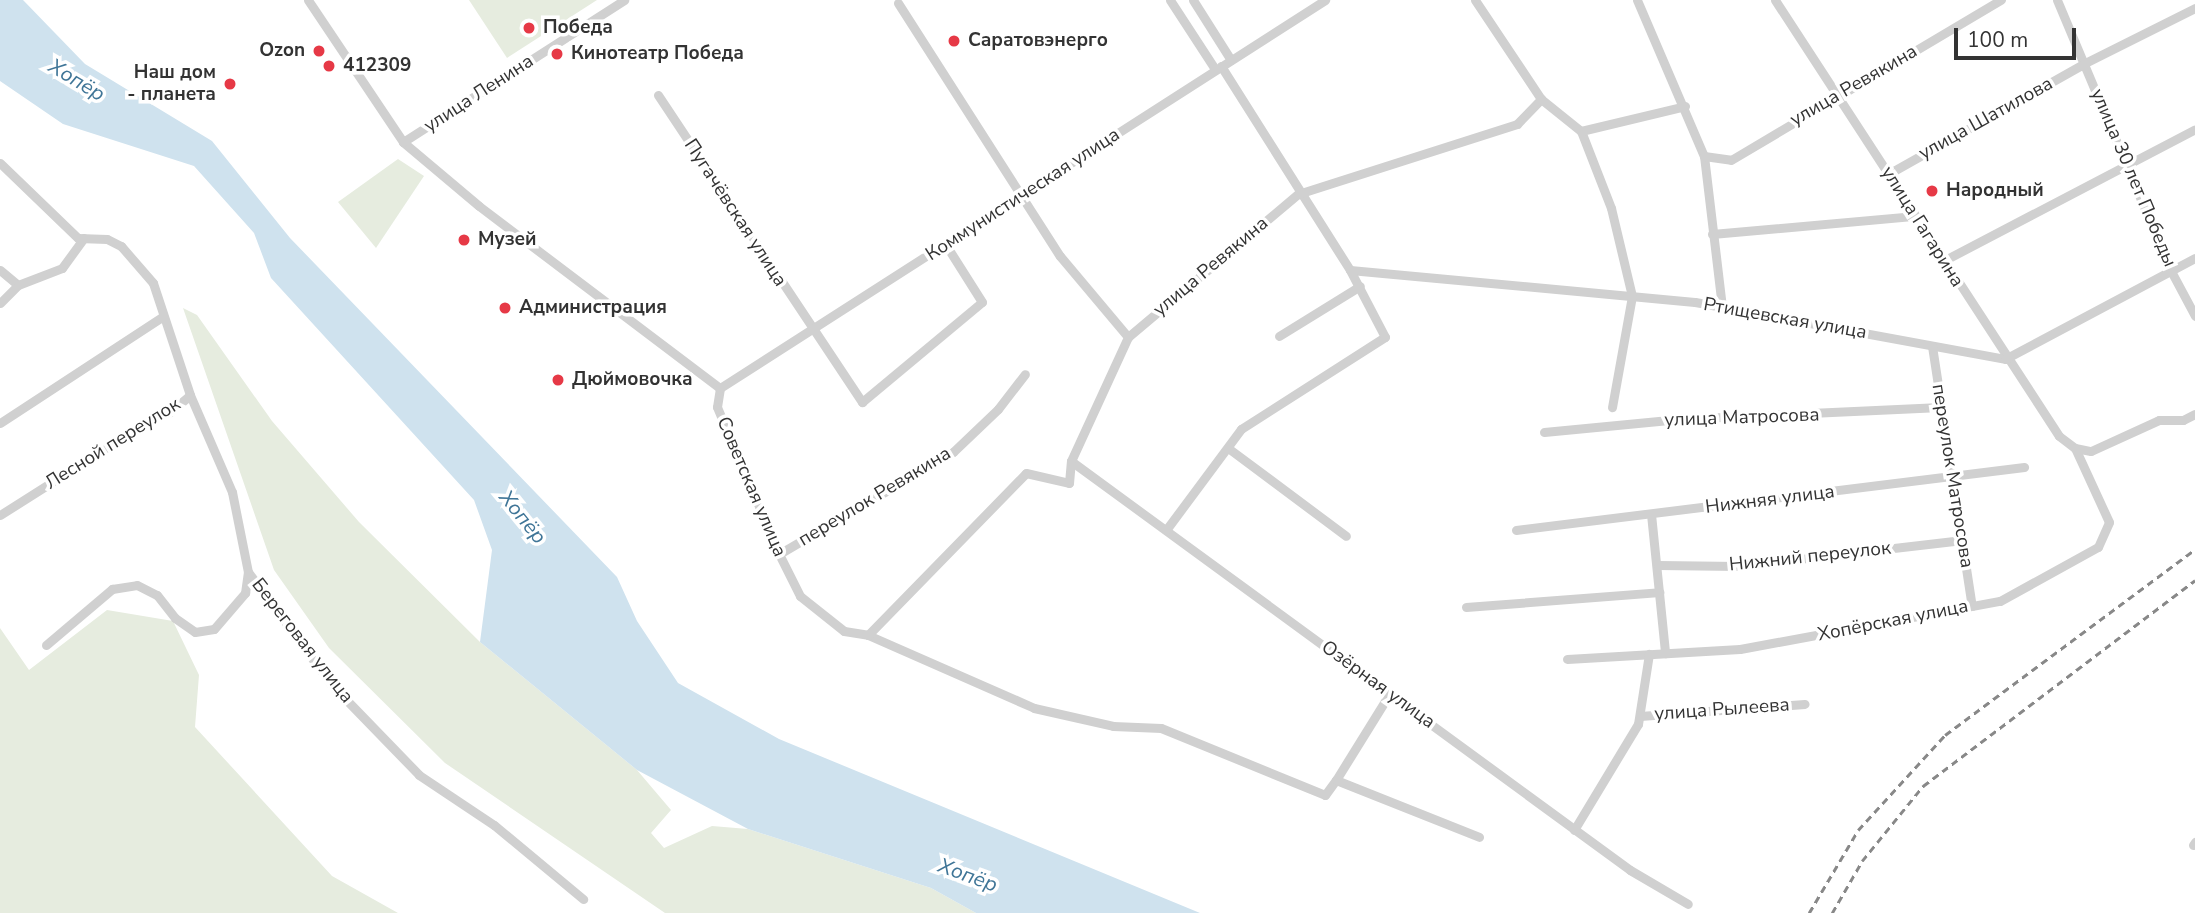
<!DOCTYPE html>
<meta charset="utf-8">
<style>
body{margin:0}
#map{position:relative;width:2195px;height:913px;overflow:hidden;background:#fff;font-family:"Nunito Sans",sans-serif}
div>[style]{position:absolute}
.green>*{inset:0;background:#e6ecdf}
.water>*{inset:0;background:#cfe2ee}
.minor>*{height:9px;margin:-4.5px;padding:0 4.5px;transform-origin:4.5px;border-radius:4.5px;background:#d0d0d0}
.rail>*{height:2.5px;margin-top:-1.25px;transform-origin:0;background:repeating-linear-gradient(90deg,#888 0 7px,transparent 0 12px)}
.dots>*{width:19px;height:19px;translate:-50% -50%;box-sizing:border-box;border:4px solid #fff;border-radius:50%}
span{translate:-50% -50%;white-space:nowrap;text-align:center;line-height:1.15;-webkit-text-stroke:7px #fff;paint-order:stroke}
.poi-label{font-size:19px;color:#333;font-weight:700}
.left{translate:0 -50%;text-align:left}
.right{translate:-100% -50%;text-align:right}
.street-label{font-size:19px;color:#333}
.water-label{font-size:21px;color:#3f7597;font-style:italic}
.scale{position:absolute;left:1954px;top:28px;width:122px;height:32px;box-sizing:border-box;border:4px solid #333;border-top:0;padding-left:9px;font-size:21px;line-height:24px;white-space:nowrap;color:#333;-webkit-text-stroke:5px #fff;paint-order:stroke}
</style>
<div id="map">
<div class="green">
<div style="clip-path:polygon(469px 0,597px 0,507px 58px)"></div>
<div style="clip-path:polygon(398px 159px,424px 176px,376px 248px,338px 202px)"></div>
<div style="clip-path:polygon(183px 308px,197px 315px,272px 421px,359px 522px,480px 642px,637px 770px,671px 810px,651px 833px,664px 848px,712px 826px,748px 829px,931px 888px,976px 913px,665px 913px,445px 763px,329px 648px,274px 570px)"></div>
<div style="clip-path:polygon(107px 610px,173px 621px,199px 675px,195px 727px,332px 876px,398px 913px,0 913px,0 628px,29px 670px)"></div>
</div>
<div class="water">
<div style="clip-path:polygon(0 0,23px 0,85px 64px,212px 141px,290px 238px,617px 577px,637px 621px,678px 683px,779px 739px,1200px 913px,976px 913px,931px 888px,748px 829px,637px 770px,480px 642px,492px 550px,474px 500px,271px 278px,254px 233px,194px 166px,63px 124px,0 81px)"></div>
</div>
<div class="minor">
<div style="left:308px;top:0;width:171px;rotate:56.2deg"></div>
<div style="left:403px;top:142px;width:99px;rotate:40.1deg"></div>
<div style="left:479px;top:206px;width:302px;rotate:37.1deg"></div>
<div style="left:1170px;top:0;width:82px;rotate:56.9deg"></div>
<div style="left:1193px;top:0;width:71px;rotate:57.7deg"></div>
<div style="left:1475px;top:0;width:119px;rotate:56.3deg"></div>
<div style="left:1637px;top:0;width:170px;rotate:66.8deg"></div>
<div style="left:1704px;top:156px;width:152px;rotate:83.2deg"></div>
<div style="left:1775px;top:0;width:520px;rotate:56.92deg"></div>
<div style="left:2059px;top:436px;width:20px;rotate:37deg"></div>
<div style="left:2075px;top:448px;width:16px;rotate:11deg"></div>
<div style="left:2091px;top:451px;width:75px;rotate:-24.5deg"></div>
<div style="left:2159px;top:420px;width:24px"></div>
<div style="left:2183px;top:420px;width:13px;rotate:-27deg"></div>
<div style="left:2057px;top:0;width:294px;rotate:67.2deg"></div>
<div style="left:2171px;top:271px;width:51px;rotate:61.9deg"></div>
<div style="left:898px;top:3px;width:300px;rotate:57.4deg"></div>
<div style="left:1060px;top:256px;width:106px;rotate:50deg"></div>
<div style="left:1221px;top:66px;width:241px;rotate:57.7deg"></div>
<div style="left:1350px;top:270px;width:346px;rotate:5.3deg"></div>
<div style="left:1695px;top:302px;width:315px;rotate:10.4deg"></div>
<div style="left:2005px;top:359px;width:215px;rotate:-28deg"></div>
<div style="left:658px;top:95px;width:369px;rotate:56.4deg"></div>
<div style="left:862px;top:402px;width:156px;rotate:-39.8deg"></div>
<div style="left:982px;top:302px;width:67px;rotate:-122.3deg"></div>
<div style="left:1581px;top:131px;width:83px;rotate:68.7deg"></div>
<div style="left:1611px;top:208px;width:90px;rotate:76.6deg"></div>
<div style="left:1632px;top:296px;width:113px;rotate:100.2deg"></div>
<div style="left:403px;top:142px;width:263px;rotate:-32.7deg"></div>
<div style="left:1704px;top:156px;width:27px;rotate:8deg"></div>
<div style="left:1731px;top:160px;width:314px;rotate:-30.7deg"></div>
<div style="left:0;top:163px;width:108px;rotate:43.9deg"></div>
<div style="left:78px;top:238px;width:29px;rotate:2deg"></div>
<div style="left:107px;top:239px;width:16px;rotate:27deg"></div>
<div style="left:121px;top:246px;width:49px;rotate:49.1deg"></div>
<div style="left:153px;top:283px;width:118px;rotate:71.7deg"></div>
<div style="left:190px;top:395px;width:106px;rotate:66.6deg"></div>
<div style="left:232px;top:492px;width:82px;rotate:78.7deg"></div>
<div style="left:248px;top:572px;width:138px;rotate:53.5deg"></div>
<div style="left:330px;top:683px;width:128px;rotate:45.9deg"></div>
<div style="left:419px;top:775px;width:90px;rotate:33.7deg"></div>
<div style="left:494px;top:825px;width:116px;rotate:39.7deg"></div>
<div style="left:1890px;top:173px;width:224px;rotate:-29.4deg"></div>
<div style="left:2085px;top:63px;width:123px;rotate:-26.6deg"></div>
<div style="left:1712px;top:234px;width:204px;rotate:-5.1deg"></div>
<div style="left:1943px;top:261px;width:284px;rotate:-27.6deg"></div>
<div style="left:0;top:270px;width:23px;rotate:40deg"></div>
<div style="left:0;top:303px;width:25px;rotate:-45deg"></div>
<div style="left:18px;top:285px;width:47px;rotate:-21.1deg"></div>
<div style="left:62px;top:268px;width:37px;rotate:-54deg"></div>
<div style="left:1279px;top:336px;width:95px;rotate:-31.7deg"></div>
<div style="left:1932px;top:346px;width:263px;rotate:81.3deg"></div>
<div style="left:720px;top:388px;width:19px;rotate:99deg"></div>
<div style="left:717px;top:407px;width:160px;rotate:67.1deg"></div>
<div style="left:779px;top:554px;width:47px;rotate:63.4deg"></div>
<div style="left:800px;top:596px;width:56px;rotate:38.5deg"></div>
<div style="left:844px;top:631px;width:24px;rotate:9deg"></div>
<div style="left:868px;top:635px;width:181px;rotate:23.7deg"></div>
<div style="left:1034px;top:708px;width:81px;rotate:12.8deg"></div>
<div style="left:1113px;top:726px;width:48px;rotate:2.4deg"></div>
<div style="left:1161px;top:728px;width:177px;rotate:22.2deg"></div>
<div style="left:1325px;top:795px;width:19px;rotate:-54deg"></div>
<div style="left:1336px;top:780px;width:154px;rotate:21.7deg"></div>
<div style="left:720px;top:388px;width:719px;rotate:-32.67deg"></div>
<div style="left:0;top:423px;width:194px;rotate:-33.2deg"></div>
<div style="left:1544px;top:432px;width:136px;rotate:-5.5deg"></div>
<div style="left:1679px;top:419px;width:262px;rotate:-2.6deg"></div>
<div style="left:1228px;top:448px;width:147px;rotate:36.7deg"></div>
<div style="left:1071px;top:461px;width:693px;rotate:36.19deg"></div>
<div style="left:1630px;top:870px;width:67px;rotate:30.4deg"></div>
<div style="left:1651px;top:514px;width:140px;rotate:84.2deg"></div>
<div style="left:0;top:515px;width:179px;rotate:-32.4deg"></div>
<div style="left:151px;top:419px;width:20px;rotate:-20deg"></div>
<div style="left:170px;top:412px;width:26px;rotate:-40deg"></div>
<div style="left:1166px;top:530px;width:126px;rotate:-53.4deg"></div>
<div style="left:1241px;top:429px;width:171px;rotate:-32.6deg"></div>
<div style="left:1385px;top:337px;width:76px;rotate:-117.6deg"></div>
<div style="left:1516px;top:530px;width:512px;rotate:-7.07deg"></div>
<div style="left:779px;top:554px;width:202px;rotate:-30.4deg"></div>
<div style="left:953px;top:452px;width:62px;rotate:-43.7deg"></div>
<div style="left:998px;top:409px;width:44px;rotate:-52.4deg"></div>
<div style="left:1658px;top:565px;width:80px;rotate:0.7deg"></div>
<div style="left:1738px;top:566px;width:226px;rotate:-6.6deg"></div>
<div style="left:1466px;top:607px;width:194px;rotate:-4.4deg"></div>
<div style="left:868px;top:635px;width:226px;rotate:-45.7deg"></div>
<div style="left:1026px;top:473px;width:44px;rotate:13.1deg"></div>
<div style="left:1069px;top:483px;width:22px;rotate:-85deg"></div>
<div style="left:1071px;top:461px;width:136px;rotate:-65.3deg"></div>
<div style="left:1128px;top:337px;width:222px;rotate:-40.1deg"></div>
<div style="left:1298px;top:194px;width:230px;rotate:-17.7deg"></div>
<div style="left:1517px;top:124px;width:35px;rotate:-46deg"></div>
<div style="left:1541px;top:99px;width:51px;rotate:38.7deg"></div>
<div style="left:1581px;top:131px;width:107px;rotate:-13.5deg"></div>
<div style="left:46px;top:645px;width:87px;rotate:-40.3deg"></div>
<div style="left:112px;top:589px;width:25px;rotate:-9deg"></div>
<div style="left:137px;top:585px;width:22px;rotate:27deg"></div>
<div style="left:157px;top:595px;width:29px;rotate:52deg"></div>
<div style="left:175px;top:618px;width:24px;rotate:35deg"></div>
<div style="left:195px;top:632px;width:19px;rotate:-9deg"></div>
<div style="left:214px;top:629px;width:48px;rotate:-49.3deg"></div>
<div style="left:245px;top:593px;width:21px;rotate:-82deg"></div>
<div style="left:1567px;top:659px;width:173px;rotate:-3.3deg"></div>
<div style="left:1740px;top:649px;width:264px;rotate:-10.5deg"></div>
<div style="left:2000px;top:601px;width:112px;rotate:-28.9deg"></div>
<div style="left:2098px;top:547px;width:27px;rotate:-66deg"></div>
<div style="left:2109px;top:522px;width:81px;rotate:-114.7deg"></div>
<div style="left:1640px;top:716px;width:165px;rotate:-4.2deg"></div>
<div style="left:1336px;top:780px;width:102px;rotate:-58.2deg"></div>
<div style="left:1574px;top:830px;width:124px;rotate:-58.9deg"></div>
<div style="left:1638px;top:724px;width:71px;rotate:-81.1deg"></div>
<div style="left:2193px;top:845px;width:4px;rotate:-56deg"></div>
</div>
<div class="rail">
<div style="left:1809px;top:913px;width:96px;rotate:-59.4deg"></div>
<div style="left:1858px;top:830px;width:129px;rotate:-47.5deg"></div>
<div style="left:1945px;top:735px;width:312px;rotate:-36.6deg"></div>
<div style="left:1832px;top:913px;width:60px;rotate:-60deg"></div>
<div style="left:1862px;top:861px;width:97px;rotate:-50.9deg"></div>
<div style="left:1923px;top:786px;width:341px;rotate:-37.1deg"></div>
</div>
<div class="dots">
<div style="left:529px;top:28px;background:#e63946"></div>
<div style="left:954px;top:41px;background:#e63946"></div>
<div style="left:319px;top:51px;background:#e63946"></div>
<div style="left:557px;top:54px;background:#e63946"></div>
<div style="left:329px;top:66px;background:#e63946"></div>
<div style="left:230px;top:84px;background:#e63946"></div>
<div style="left:1932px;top:191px;background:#e63946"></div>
<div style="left:464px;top:240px;background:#e63946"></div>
<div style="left:505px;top:308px;background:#e63946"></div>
<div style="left:558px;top:380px;background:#e63946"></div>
</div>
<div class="poi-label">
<span class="left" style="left:543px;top:28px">Победа</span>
<span class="left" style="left:968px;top:41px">Саратовэнерго</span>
<span class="right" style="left:305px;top:51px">Ozon</span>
<span class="left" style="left:571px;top:54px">Кинотеатр Победа</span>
<span class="left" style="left:343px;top:66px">412309</span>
<span class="right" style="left:216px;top:84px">Наш дом<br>- планета</span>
<span class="left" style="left:1946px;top:191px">Народный</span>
<span class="left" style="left:478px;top:240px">Музей</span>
<span class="left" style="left:519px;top:308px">Администрация</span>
<span class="left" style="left:572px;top:380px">Дюймовочка</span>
</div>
<div class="street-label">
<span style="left:1854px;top:86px;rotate:-30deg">улица Ревякина</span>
<span style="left:479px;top:94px;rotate:-33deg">улица Ленина</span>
<span style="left:1986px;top:119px;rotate:-29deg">улица Шатилова</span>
<span style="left:2133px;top:178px;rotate:67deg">улица 30 лет Победы</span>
<span style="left:1023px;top:195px;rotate:-33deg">Коммунистическая улица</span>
<span style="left:735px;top:213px;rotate:57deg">Пугачёвская улица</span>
<span style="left:1922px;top:227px;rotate:58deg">улица Гагарина</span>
<span style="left:1211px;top:267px;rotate:-40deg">улица Ревякина</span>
<span style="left:1785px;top:319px;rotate:10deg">Ртищевская улица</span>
<span style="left:1742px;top:418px;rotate:-2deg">улица Матросова</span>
<span style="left:113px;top:444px;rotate:-32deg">Лесной переулок</span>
<span style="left:1952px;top:476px;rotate:81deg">переулок Матросова</span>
<span style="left:751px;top:487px;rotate:67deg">Советская улица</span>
<span style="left:875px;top:497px;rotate:-31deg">переулок Ревякина</span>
<span style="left:1770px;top:500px;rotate:-7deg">Нижняя улица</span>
<span style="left:1810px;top:557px;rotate:-6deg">Нижний переулок</span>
<span style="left:1893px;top:621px;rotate:-11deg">Хопёрская улица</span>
<span style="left:302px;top:641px;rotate:52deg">Береговая улица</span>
<span style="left:1378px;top:685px;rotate:36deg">Озёрная улица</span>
<span style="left:1722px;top:710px;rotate:-4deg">улица Рылеева</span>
</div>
<div class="water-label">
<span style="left:77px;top:80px;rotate:31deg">Хопёр</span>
<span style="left:523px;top:517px;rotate:51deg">Хопёр</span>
<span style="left:968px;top:875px;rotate:20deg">Хопёр</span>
</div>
<div class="scale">100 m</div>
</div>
